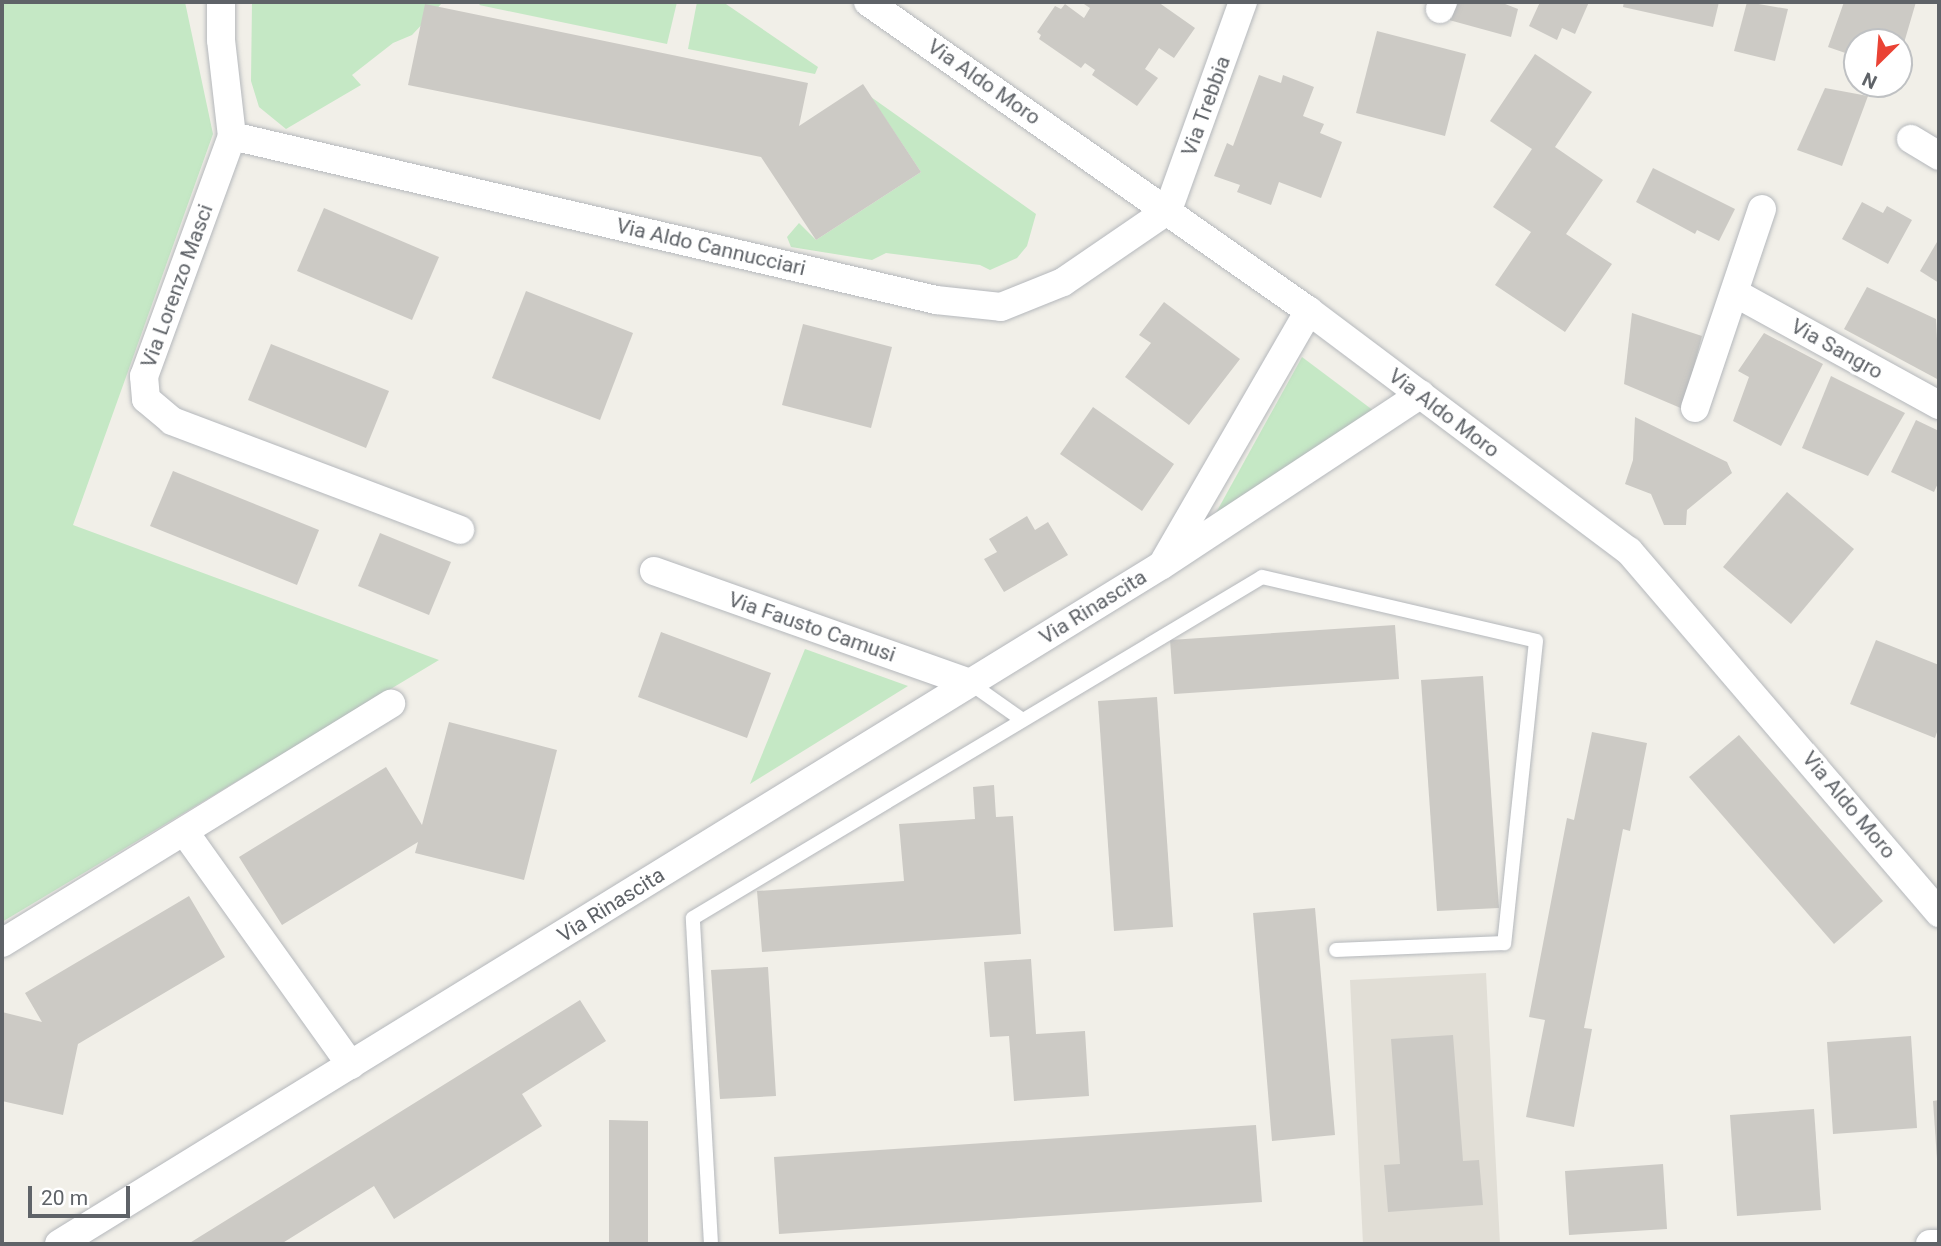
<!DOCTYPE html>
<style>
body{margin:0}
#map{position:relative;width:1941px;height:1246px;overflow:hidden;background:#f1efe8;font-family:Roboto,sans-serif}
div>[style]{position:absolute}
.education>*{inset:0;background:#e1ded6}
.green>*{inset:0;background:#c5e8c5}
.building>*{inset:0;background:#cccac5}
.roads{filter:drop-shadow(0 0 2px #b5b8bc) drop-shadow(0 0 2px #b5b8bc)}
.lane>*{height:14px;margin:-7px;padding:0 7px;transform-origin:7px;border-radius:7px;background:#fff}
.street>*{height:28px;margin:-14px;padding:0 14px;transform-origin:14px;border-radius:14px;background:#fff}
span{translate:-50% -50%;white-space:nowrap;text-align:center;line-height:1.15;-webkit-text-stroke:7px #fff;paint-order:stroke}
.street-label{font-size:21px;color:#5f6368}
.frame{position:absolute;inset:0;border:4px solid #5f6368;pointer-events:none}
.north{position:absolute;left:1843px;top:28px;width:70px;height:70px;box-sizing:border-box;background:#fff;border:2px solid #bfc1c3;border-radius:50%;rotate:205deg;font-size:19px;font-weight:700;line-height:28px;text-align:center;color:#5f6368}
.north::after{content:'';display:block;margin:auto;width:24px;height:32px;background:#ea4335;clip-path:polygon(50% 0,100% 100%,50% 72%,0 100%)}
.scale{position:absolute;left:28px;top:1186px;width:102px;height:32px;box-sizing:border-box;border:4px solid #5f6368;border-top:0;padding-left:9px;font-size:21px;line-height:24px;white-space:nowrap;color:#5f6368;-webkit-text-stroke:5px #fff;paint-order:stroke}
</style>
<div id="map">
<div class="education">
<div style="clip-path:polygon(1486px 973px,1500px 1244px,1363px 1244px,1350px 980px)"></div>
</div>
<div class="green">
<div style="clip-path:polygon(2px 2px,185px 2px,213px 134px,73px 525px,439px 660px,2px 922px)"></div>
<div style="clip-path:polygon(252px 2px,443px 2px,412px 35px,393px 43px,352px 75px,361px 85px,286px 129px,259px 107px,251px 81px)"></div>
<div style="clip-path:polygon(482px 2px,677px 2px,667px 44px,479px 5px)"></div>
<div style="clip-path:polygon(697px 2px,723px 2px,818px 67px,815px 74px,688px 49px)"></div>
<div style="clip-path:polygon(871px 97px,1036px 214px,1027px 246px,1017px 258px,990px 270px,980px 265px,886px 253px,872px 260px,791px 247px,787px 237px,799px 223px,816px 240px,921px 172px)"></div>
<div style="clip-path:polygon(1302px 357px,1374px 411px,1212px 520px)"></div>
<div style="clip-path:polygon(805px 649px,908px 686px,750px 784px)"></div>
</div>
<div class="building">
<div style="clip-path:polygon(1081px 2px,1158px 2px,1195px 28px,1174px 58px,1159px 48px,1145px 69px,1158px 78px,1137px 106px,1092px 75px,1095px 70px,1085px 63px,1081px 68px,1039px 39px,1041px 35px,1037px 32px,1055px 6px,1061px 9px,1065px 4px,1084px 18px,1090px 8px)"></div>
<div style="clip-path:polygon(1458px 2px,1500px 2px,1518px 9px,1511px 37px,1449px 20px)"></div>
<div style="clip-path:polygon(1540px 2px,1589px 2px,1575px 34px,1562px 28px,1557px 40px,1529px 26px)"></div>
<div style="clip-path:polygon(1624px 2px,1719px 2px,1713px 27px,1623px 7px)"></div>
<div style="clip-path:polygon(1747px 2px,1788px 9px,1775px 61px,1734px 51px)"></div>
<div style="clip-path:polygon(1844px 2px,1916px 2px,1899px 60px,1899px 42px,1857px 42px,1857px 57px,1828px 47px)"></div>
<div style="clip-path:polygon(425px 4px,808px 83px,799px 126px,863px 84px,921px 172px,816px 240px,761px 157px,408px 85px)"></div>
<div style="clip-path:polygon(1377px 31px,1466px 54px,1445px 136px,1356px 113px)"></div>
<div style="clip-path:polygon(1535px 54px,1592px 92px,1555px 147px,1603px 180px,1566px 234px,1612px 264px,1565px 332px,1495px 285px,1531px 232px,1493px 207px,1532px 149px,1490px 121px)"></div>
<div style="clip-path:polygon(1259px 75px,1281px 83px,1283px 75px,1314px 87px,1303px 116px,1324px 124px,1320px 133px,1342px 142px,1321px 198px,1279px 182px,1271px 205px,1237px 192px,1240px 185px,1214px 176px,1227px 143px,1233px 146px)"></div>
<div style="clip-path:polygon(1825px 88px,1868px 96px,1842px 166px,1797px 150px)"></div>
<div style="clip-path:polygon(1653px 168px,1735px 209px,1719px 241px,1697px 230px,1695px 234px,1636px 202px)"></div>
<div style="clip-path:polygon(1862px 202px,1883px 213px,1887px 206px,1912px 220px,1888px 264px,1842px 239px)"></div>
<div style="clip-path:polygon(324px 208px,439px 257px,412px 320px,297px 271px)"></div>
<div style="clip-path:polygon(1937px 242px,1939px 244px,1939px 283px,1920px 271px)"></div>
<div style="clip-path:polygon(1867px 287px,1936px 319px,1939px 380px,1844px 329px)"></div>
<div style="clip-path:polygon(526px 291px,633px 333px,600px 420px,492px 378px)"></div>
<div style="clip-path:polygon(1164px 302px,1240px 359px,1189px 425px,1125px 377px,1151px 343px,1139px 335px)"></div>
<div style="clip-path:polygon(1632px 313px,1702px 336px,1683px 409px,1624px 384px)"></div>
<div style="clip-path:polygon(803px 324px,892px 347px,871px 428px,782px 405px)"></div>
<div style="clip-path:polygon(1764px 333px,1823px 364px,1781px 446px,1733px 421px,1749px 377px,1738px 371px)"></div>
<div style="clip-path:polygon(271px 344px,389px 391px,366px 448px,248px 400px)"></div>
<div style="clip-path:polygon(1831px 376px,1905px 413px,1868px 476px,1802px 448px)"></div>
<div style="clip-path:polygon(1093px 407px,1174px 464px,1142px 511px,1060px 454px)"></div>
<div style="clip-path:polygon(1635px 417px,1727px 462px,1732px 473px,1687px 510px,1686px 525px,1664px 525px,1651px 494px,1625px 484px,1633px 460px)"></div>
<div style="clip-path:polygon(1916px 420px,1939px 431px,1939px 481px,1934px 492px,1891px 472px)"></div>
<div style="clip-path:polygon(173px 471px,319px 530px,297px 585px,150px 526px)"></div>
<div style="clip-path:polygon(1787px 492px,1854px 549px,1791px 624px,1723px 567px)"></div>
<div style="clip-path:polygon(1027px 516px,1035px 530px,1048px 522px,1068px 555px,1004px 592px,984px 559px,997px 552px,989px 539px)"></div>
<div style="clip-path:polygon(380px 533px,451px 562px,429px 615px,358px 586px)"></div>
<div style="clip-path:polygon(1395px 625px,1399px 679px,1174px 694px,1170px 640px)"></div>
<div style="clip-path:polygon(661px 632px,771px 673px,747px 738px,638px 697px)"></div>
<div style="clip-path:polygon(1876px 640px,1939px 665px,1939px 726px,1935px 738px,1850px 704px)"></div>
<div style="clip-path:polygon(1483px 676px,1499px 908px,1437px 911px,1421px 680px)"></div>
<div style="clip-path:polygon(1157px 697px,1173px 927px,1114px 931px,1098px 701px)"></div>
<div style="clip-path:polygon(449px 722px,557px 750px,524px 880px,415px 853px,418px 842px,282px 925px,239px 857px,386px 767px,422px 825px)"></div>
<div style="clip-path:polygon(1592px 732px,1647px 743px,1630px 831px,1623px 829px,1584px 1028px,1592px 1029px,1574px 1127px,1526px 1117px,1545px 1020px,1529px 1017px,1567px 818px,1574px 820px)"></div>
<div style="clip-path:polygon(1739px 735px,1883px 901px,1834px 944px,1689px 777px)"></div>
<div style="clip-path:polygon(994px 785px,996px 817px,1013px 816px,1021px 934px,762px 952px,757px 891px,904px 881px,899px 824px,975px 819px,973px 787px)"></div>
<div style="clip-path:polygon(189px 896px,225px 957px,78px 1044px,63px 1115px,2px 1101px,2px 1012px,42px 1022px,25px 993px)"></div>
<div style="clip-path:polygon(1315px 908px,1335px 1135px,1272px 1141px,1253px 913px)"></div>
<div style="clip-path:polygon(1031px 959px,1036px 1034px,1085px 1031px,1089px 1096px,1014px 1101px,1009px 1036px,990px 1037px,984px 962px)"></div>
<div style="clip-path:polygon(768px 967px,776px 1096px,720px 1099px,711px 970px)"></div>
<div style="clip-path:polygon(580px 1000px,606px 1041px,522px 1094px,542px 1126px,394px 1219px,374px 1186px,281px 1244px,188px 1244px)"></div>
<div style="clip-path:polygon(1453px 1035px,1463px 1161px,1479px 1160px,1483px 1205px,1388px 1212px,1384px 1165px,1400px 1164px,1391px 1039px)"></div>
<div style="clip-path:polygon(1911px 1036px,1917px 1128px,1833px 1134px,1827px 1042px)"></div>
<div style="clip-path:polygon(1939px 1100px,1939px 1159px,1937px 1159px,1933px 1101px)"></div>
<div style="clip-path:polygon(1814px 1109px,1821px 1210px,1737px 1216px,1730px 1115px)"></div>
<div style="clip-path:polygon(609px 1120px,648px 1121px,648px 1244px,609px 1244px)"></div>
<div style="clip-path:polygon(1256px 1125px,1262px 1202px,779px 1234px,774px 1157px)"></div>
<div style="clip-path:polygon(1663px 1164px,1667px 1229px,1569px 1235px,1565px 1171px)"></div>
</div>
<div class="roads">
<div class="lane">
<div style="left:970px;top:683px;width:62px;rotate:35.2deg"></div>
<div style="left:711px;top:1244px;width:326px;rotate:-93.2deg"></div>
<div style="left:693px;top:918px;width:663px;rotate:-30.93deg"></div>
<div style="left:1262px;top:577px;width:281px;rotate:13.1deg"></div>
<div style="left:1536px;top:641px;width:304px;rotate:96deg"></div>
<div style="left:1504px;top:943px;width:168px;rotate:177.6deg"></div>
</div>
<div class="street">
<div style="left:221px;top:2px;width:38px;rotate:90deg"></div>
<div style="left:221px;top:40px;width:97px;rotate:83.5deg"></div>
<div style="left:232px;top:136px;width:256px;rotate:110.1deg"></div>
<div style="left:144px;top:376px;width:23px;rotate:85deg"></div>
<div style="left:146px;top:399px;width:34px;rotate:40deg"></div>
<div style="left:172px;top:421px;width:308px;rotate:20.7deg"></div>
<div style="left:868px;top:2px;width:538px;rotate:35.02deg"></div>
<div style="left:1309px;top:311px;width:400px;rotate:36.9deg"></div>
<div style="left:1629px;top:551px;width:477px;rotate:49.4deg"></div>
<div style="left:1440px;top:9px;width:8px;rotate:-67deg"></div>
<div style="left:232px;top:136px;width:723px;rotate:13.11deg"></div>
<div style="left:936px;top:300px;width:65px;rotate:6.1deg"></div>
<div style="left:1001px;top:307px;width:67px;rotate:-22deg"></div>
<div style="left:1063px;top:282px;width:127px;rotate:-34.4deg"></div>
<div style="left:1168px;top:210px;width:221px;rotate:-70.2deg"></div>
<div style="left:1911px;top:139px;width:33px;rotate:31deg"></div>
<div style="left:1735px;top:293px;width:233px;rotate:28.8deg"></div>
<div style="left:1695px;top:408px;width:210px;rotate:-71.4deg"></div>
<div style="left:1165px;top:560px;width:288px;rotate:-60deg"></div>
<div style="left:654px;top:571px;width:335px;rotate:19.5deg"></div>
<div style="left:186px;top:834px;width:284px;rotate:54.5deg"></div>
<div style="left:2px;top:943px;width:457px;rotate:-31.6deg"></div>
<div style="left:59px;top:1244px;width:1295px;rotate:-31.62deg"></div>
<div style="left:1162px;top:565px;width:310px;rotate:-33.4deg"></div>
<div style="left:1930px;top:1244px;width:9px"></div>
</div>
</div>
<div class="street-label">
<span style="left:984px;top:82px;rotate:35deg">Via Aldo Moro</span>
<span style="left:1206px;top:106px;rotate:-70deg">Via Trebbia</span>
<span style="left:711px;top:247px;rotate:13deg">Via Aldo Cannucciari</span>
<span style="left:177px;top:286px;rotate:-70deg">Via Lorenzo Masci</span>
<span style="left:1837px;top:349px;rotate:29deg">Via Sangro</span>
<span style="left:1444px;top:413px;rotate:37deg">Via Aldo Moro</span>
<span style="left:1093px;top:607px;rotate:-32deg">Via Rinascita</span>
<span style="left:812px;top:627px;rotate:19deg">Via Fausto Camusi</span>
<span style="left:1849px;top:805px;rotate:50deg">Via Aldo Moro</span>
<span style="left:611px;top:905px;rotate:-32deg">Via Rinascita</span>
</div>
<div class="frame"></div>
<div class="north">N</div>
<div class="scale">20 m</div>
</div>
